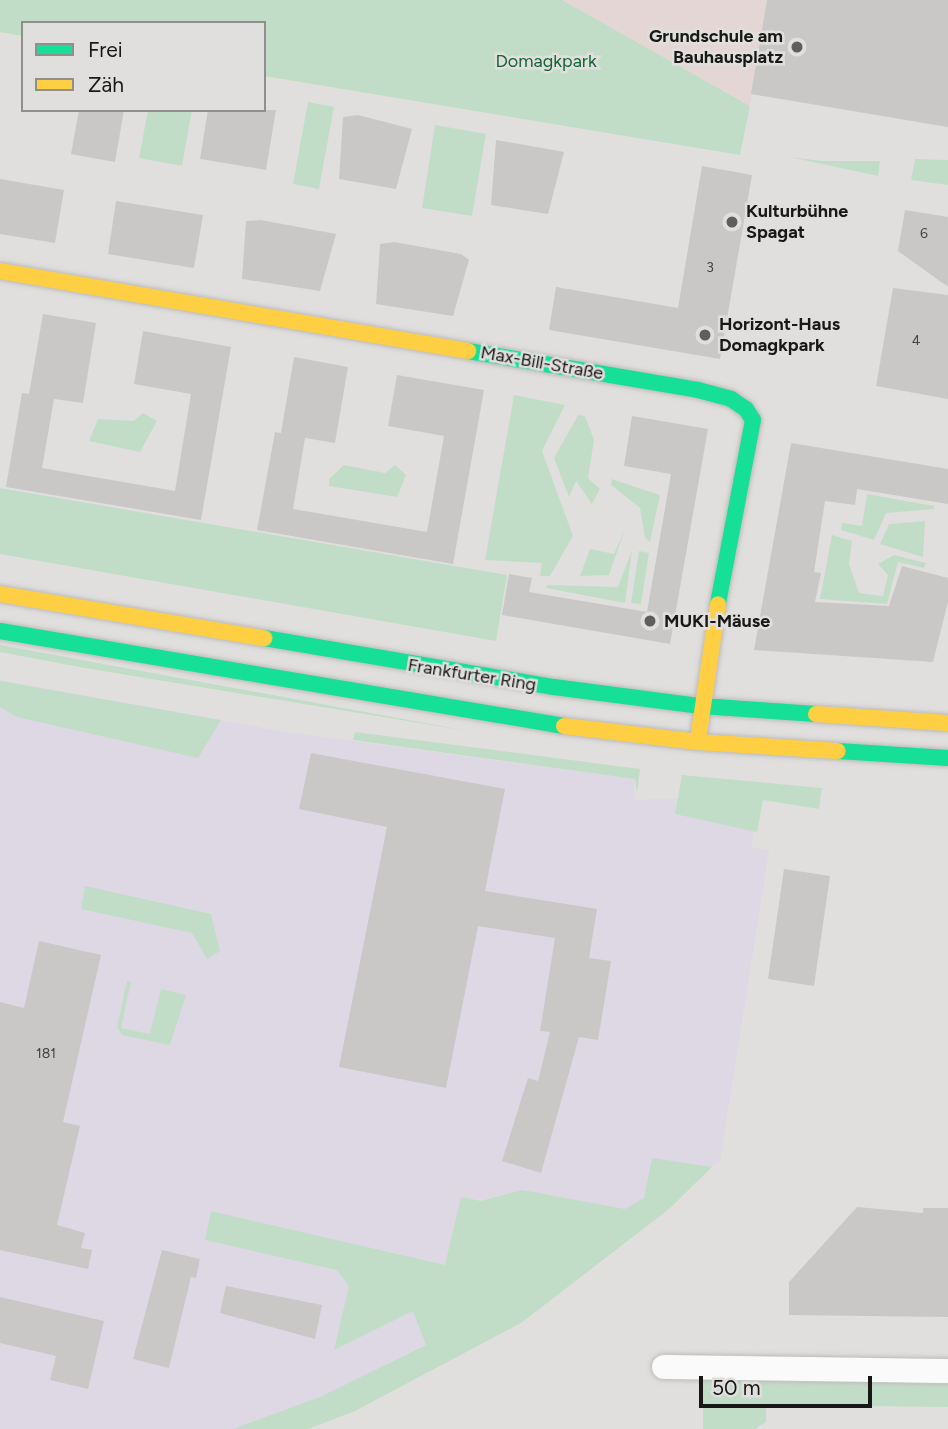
<!DOCTYPE html>
<meta charset="utf-8">
<style>
body{margin:0}
#map{position:relative;width:948px;height:1429px;overflow:hidden;background:#e0dfde;font-family:Figtree,sans-serif}
div>[style]{position:absolute}
.industrial>*{inset:0;background:#ddd8e3}
.education>*{inset:0;background:#e5d6d6}
.green>*{inset:0;background:#c2ddc7}
.building>*{inset:0;background:#c9c8c7}
.roads{filter:drop-shadow(0 0 2px #bcbbba) drop-shadow(0 0 2px #bcbbba)}
.street>*{height:24px;margin:-12px;padding:0 12px;transform-origin:12px;border-radius:12px;background:#fafafa}
.fast>*{height:16px;margin:-8px;padding:0 8px;transform-origin:8px;border-radius:8px;background:#16e098}
.slow>*{height:16px;margin:-8px;padding:0 8px;transform-origin:8px;border-radius:8px;background:#ffcf43}
.dots>*{width:19px;height:19px;translate:-50% -50%;box-sizing:border-box;border:4px solid #e1dfdd;border-radius:50%}
span{translate:-50% -50%;white-space:nowrap;text-align:center;line-height:1.15;-webkit-text-stroke:5px #e1dfdd;paint-order:stroke}
.number-label{font-size:14px;color:#444443}
.number-label span{-webkit-text-stroke-width:0}
.poi-label{font-size:18px;color:#181817;font-weight:700}
.right{translate:-100% -50%;text-align:right}
.left{translate:0 -50%;text-align:left}
.park-label{font-size:18px;color:#126634}
.street-label{font-size:18px;color:#181817}
.legend{position:absolute;left:21px;top:21px;width:245px;height:91px;box-sizing:border-box;background:#e1dfdd;border:2px solid #918f8e;margin:0;padding:9px 12px;list-style:none;font-size:21px;color:#181817}
.legend li{display:flex;align-items:center;gap:14px;height:35px}
.legend b{width:35px;border:2px solid #918f8e}
.scale{position:absolute;left:699px;top:1376px;width:173px;height:32px;box-sizing:border-box;border:4px solid #181817;border-top:0;padding-left:9px;font-size:21px;line-height:24px;white-space:nowrap;color:#181817;-webkit-text-stroke:5px #e1dfdd;paint-order:stroke}
</style>
<div id="map">
<div class="industrial">
<div style="clip-path:polygon(0 680px,286px 732px,635px 779px,634px 800px,761px 795px,751px 847px,769px 850px,720px 1161px,301px 1429px,0 1429px)"></div>
</div>
<div class="education">
<div style="clip-path:polygon(562px 0,948px 0,948px 127px,752px 94px,750px 106px)"></div>
</div>
<div class="green">
<div style="clip-path:polygon(0 0,562px 0,750px 106px,740px 155px,264px 76px,264px 23px,23px 23px,23px 36px,0 32px)"></div>
<div style="clip-path:polygon(308px 102px,334px 107px,319px 189px,293px 184px)"></div>
<div style="clip-path:polygon(148px 110px,192px 110px,182px 166px,139px 158px)"></div>
<div style="clip-path:polygon(435px 125px,486px 134px,472px 216px,422px 208px)"></div>
<div style="clip-path:polygon(790px 157px,822px 161px,880px 161px,878px 176px)"></div>
<div style="clip-path:polygon(915px 159px,948px 160px,948px 185px,911px 180px)"></div>
<div style="clip-path:polygon(514px 395px,565px 405px,542px 451px,573px 536px,550px 576px,540px 576px,542px 563px,485px 560px)"></div>
<div style="clip-path:polygon(143px 413px,157px 421px,140px 452px,89px 441px,98px 419px,134px 421px)"></div>
<div style="clip-path:polygon(578px 415px,585px 416px,594px 440px,588px 478px,600px 489px,592px 504px,576px 481px,569px 497px,554px 458px)"></div>
<div style="clip-path:polygon(344px 465px,385px 473px,395px 465px,406px 475px,397px 497px,329px 486px,329px 479px)"></div>
<div style="clip-path:polygon(612px 479px,660px 495px,650px 542px,645px 538px,640px 508px,611px 485px)"></div>
<div style="clip-path:polygon(0 488px,507px 575px,496px 641px,0 554px)"></div>
<div style="clip-path:polygon(867px 494px,934px 506px,934px 509px,886px 513px,874px 540px,841px 530px,842px 523px,862px 526px)"></div>
<div style="clip-path:polygon(925px 521px,923px 557px,880px 544px,889px 524px)"></div>
<div style="clip-path:polygon(625px 529px,609px 575px,580px 576px,590px 549px,614px 554px)"></div>
<div style="clip-path:polygon(832px 535px,852px 541px,849px 564px,859px 593px,883px 596px,888px 575px,878px 564px,894px 555px,926px 563px,924px 568px,898px 562px,887px 604px,820px 599px)"></div>
<div style="clip-path:polygon(632px 550px,625px 603px,546px 588px,548px 585px,618px 587px)"></div>
<div style="clip-path:polygon(639px 551px,649px 553px,641px 604px,631px 603px)"></div>
<div style="clip-path:polygon(0 645px,474px 732px,85px 668px,0 652px)"></div>
<div style="clip-path:polygon(0 681px,221px 720px,198px 758px,17px 717px,0 707px)"></div>
<div style="clip-path:polygon(355px 732px,640px 769px,637px 793px,635px 779px,353px 740px)"></div>
<div style="clip-path:polygon(682px 775px,822px 788px,819px 809px,763px 800px,757px 832px,675px 814px)"></div>
<div style="clip-path:polygon(85px 886px,211px 914px,220px 951px,207px 959px,192px 933px,81px 909px)"></div>
<div style="clip-path:polygon(127px 981px,131px 982px,121px 1028px,150px 1034px,161px 989px,186px 995px,170px 1045px,122px 1035px,117px 1027px)"></div>
<div style="clip-path:polygon(652px 1158px,712px 1167px,669px 1209px,521px 1323px,355px 1411px,308px 1429px,233px 1429px,320px 1397px,426px 1345px,413px 1311px,334px 1350px,349px 1286px,337px 1270px,205px 1240px,211px 1211px,445px 1265px,461px 1197px,481px 1201px,522px 1190px,625px 1209px,644px 1198px)"></div>
<div style="clip-path:polygon(703px 1380px,948px 1384px,948px 1407px,766px 1405px,766px 1422px,755px 1429px,703px 1429px)"></div>
</div>
<div class="building">
<div style="clip-path:polygon(767px 0,948px 0,948px 127px,751px 94px)"></div>
<div style="clip-path:polygon(79px 110px,124px 110px,115px 162px,71px 154px)"></div>
<div style="clip-path:polygon(208px 110px,276px 110px,266px 170px,200px 159px)"></div>
<div style="clip-path:polygon(358px 115px,412px 129px,396px 189px,339px 179px,343px 117px)"></div>
<div style="clip-path:polygon(496px 140px,564px 152px,548px 214px,491px 205px)"></div>
<div style="clip-path:polygon(702px 166px,752px 175px,720px 359px,549px 330px,556px 287px,678px 308px)"></div>
<div style="clip-path:polygon(0 179px,64px 190px,55px 243px,0 234px)"></div>
<div style="clip-path:polygon(116px 201px,203px 215px,194px 268px,108px 254px)"></div>
<div style="clip-path:polygon(905px 210px,948px 217px,948px 287px,898px 251px)"></div>
<div style="clip-path:polygon(261px 220px,336px 234px,320px 291px,242px 279px,246px 221px)"></div>
<div style="clip-path:polygon(394px 242px,461px 254px,469px 260px,453px 316px,376px 304px,380px 244px)"></div>
<div style="clip-path:polygon(893px 288px,948px 295px,948px 399px,876px 386px)"></div>
<div style="clip-path:polygon(43px 314px,96px 323px,83px 403px,54px 399px,42px 468px,175px 491px,191px 394px,134px 384px,143px 331px,231px 347px,201px 520px,6px 487px,22px 393px,29px 394px)"></div>
<div style="clip-path:polygon(294px 357px,348px 367px,335px 443px,305px 438px,293px 509px,427px 532px,444px 436px,388px 426px,397px 375px,484px 390px,453px 564px,257px 530px,275px 432px,281px 433px)"></div>
<div style="clip-path:polygon(632px 416px,708px 429px,670px 644px,502px 615px,509px 574px,532px 578px,529px 592px,647px 612px,671px 474px,624px 466px)"></div>
<div style="clip-path:polygon(791px 443px,948px 469px,948px 504px,857px 489px,855px 505px,825px 501px,814px 572px,821px 573px,815px 602px,889px 606px,902px 566px,948px 578px,948px 602px,933px 662px,754px 650px)"></div>
<div style="clip-path:polygon(311px 753px,505px 789px,485px 891px,597px 909px,589px 958px,611px 961px,598px 1040px,579px 1037px,541px 1173px,502px 1161px,528px 1078px,538px 1081px,550px 1032px,540px 1031px,555px 938px,478px 926px,446px 1088px,339px 1067px,387px 827px,299px 809px)"></div>
<div style="clip-path:polygon(784px 869px,830px 876px,814px 986px,768px 979px)"></div>
<div style="clip-path:polygon(39px 941px,101px 955px,63px 1122px,80px 1126px,57px 1225px,85px 1233px,81px 1248px,92px 1250px,88px 1269px,0 1250px,0 1002px,24px 1008px)"></div>
<div style="clip-path:polygon(857px 1207px,923px 1213px,923px 1208px,948px 1208px,948px 1317px,789px 1315px,789px 1282px)"></div>
<div style="clip-path:polygon(162px 1250px,200px 1259px,196px 1278px,191px 1277px,169px 1368px,133px 1359px)"></div>
<div style="clip-path:polygon(226px 1286px,322px 1305px,315px 1339px,220px 1313px)"></div>
<div style="clip-path:polygon(0 1297px,104px 1321px,88px 1389px,50px 1380px,56px 1356px,0 1343px)"></div>
</div>
<div class="roads">
<div class="street">
<div style="left:664px;top:1367px;width:284px;rotate:0.8deg"></div>
</div>
<div class="fast">
<div style="left:468px;top:351px;width:233px;rotate:9.6deg"></div>
<div style="left:698px;top:390px;width:34px;rotate:15deg"></div>
<div style="left:731px;top:399px;width:18px;rotate:34deg"></div>
<div style="left:746px;top:409px;width:13px;rotate:58deg"></div>
<div style="left:753px;top:420px;width:187px;rotate:100.8deg"></div>
<div style="left:0;top:631px;width:572px;rotate:9.56deg"></div>
<div style="left:264px;top:638px;width:294px;rotate:9.6deg"></div>
<div style="left:554px;top:687px;width:148px;rotate:7.4deg"></div>
<div style="left:701px;top:706px;width:115px;rotate:4deg"></div>
<div style="left:838px;top:751px;width:110px;rotate:3.6deg"></div>
</div>
<div class="slow">
<div style="left:0;top:271px;width:475px;rotate:9.7deg"></div>
<div style="left:0;top:594px;width:268px;rotate:9.5deg"></div>
<div style="left:816px;top:714px;width:132px;rotate:3.9deg"></div>
<div style="left:564px;top:726px;width:135px;rotate:6.8deg"></div>
<div style="left:698px;top:742px;width:140px;rotate:3.7deg"></div>
<div style="left:699px;top:733px;width:130px;rotate:-81.6deg"></div>
</div>
</div>
<div class="dots">
<div style="left:797px;top:47px;background:#5e5e5d"></div>
<div style="left:732px;top:222px;background:#5e5e5d"></div>
<div style="left:705px;top:335px;background:#5e5e5d"></div>
<div style="left:650px;top:621px;background:#5e5e5d"></div>
</div>
<div class="number-label">
<span style="left:924px;top:234px">6</span>
<span style="left:710px;top:268px">3</span>
<span style="left:916px;top:341px">4</span>
<span style="left:46px;top:1054px">181</span>
</div>
<div class="poi-label">
<span class="right" style="left:783px;top:47px">Grundschule am<br>Bauhausplatz</span>
<span class="left" style="left:746px;top:222px">Kulturbühne<br>Spagat</span>
<span class="left" style="left:719px;top:335px">Horizont-Haus<br>Domagkpark</span>
<span class="left" style="left:664px;top:621px">MUKI-Mäuse</span>
</div>
<div class="park-label">
<span style="left:546px;top:61px">Domagkpark</span>
</div>
<div class="street-label">
<span style="left:542px;top:363px;rotate:10deg">Max-Bill-Straße</span>
<span style="left:472px;top:675px;rotate:9deg">Frankfurter Ring</span>
</div>
<ul class="legend">
<li><b style="height:9px;background:#16e098"></b>Frei</li>
<li><b style="height:9px;background:#ffcf43"></b>Zäh</li>
</ul>
<div class="scale">50 m</div>
</div>
